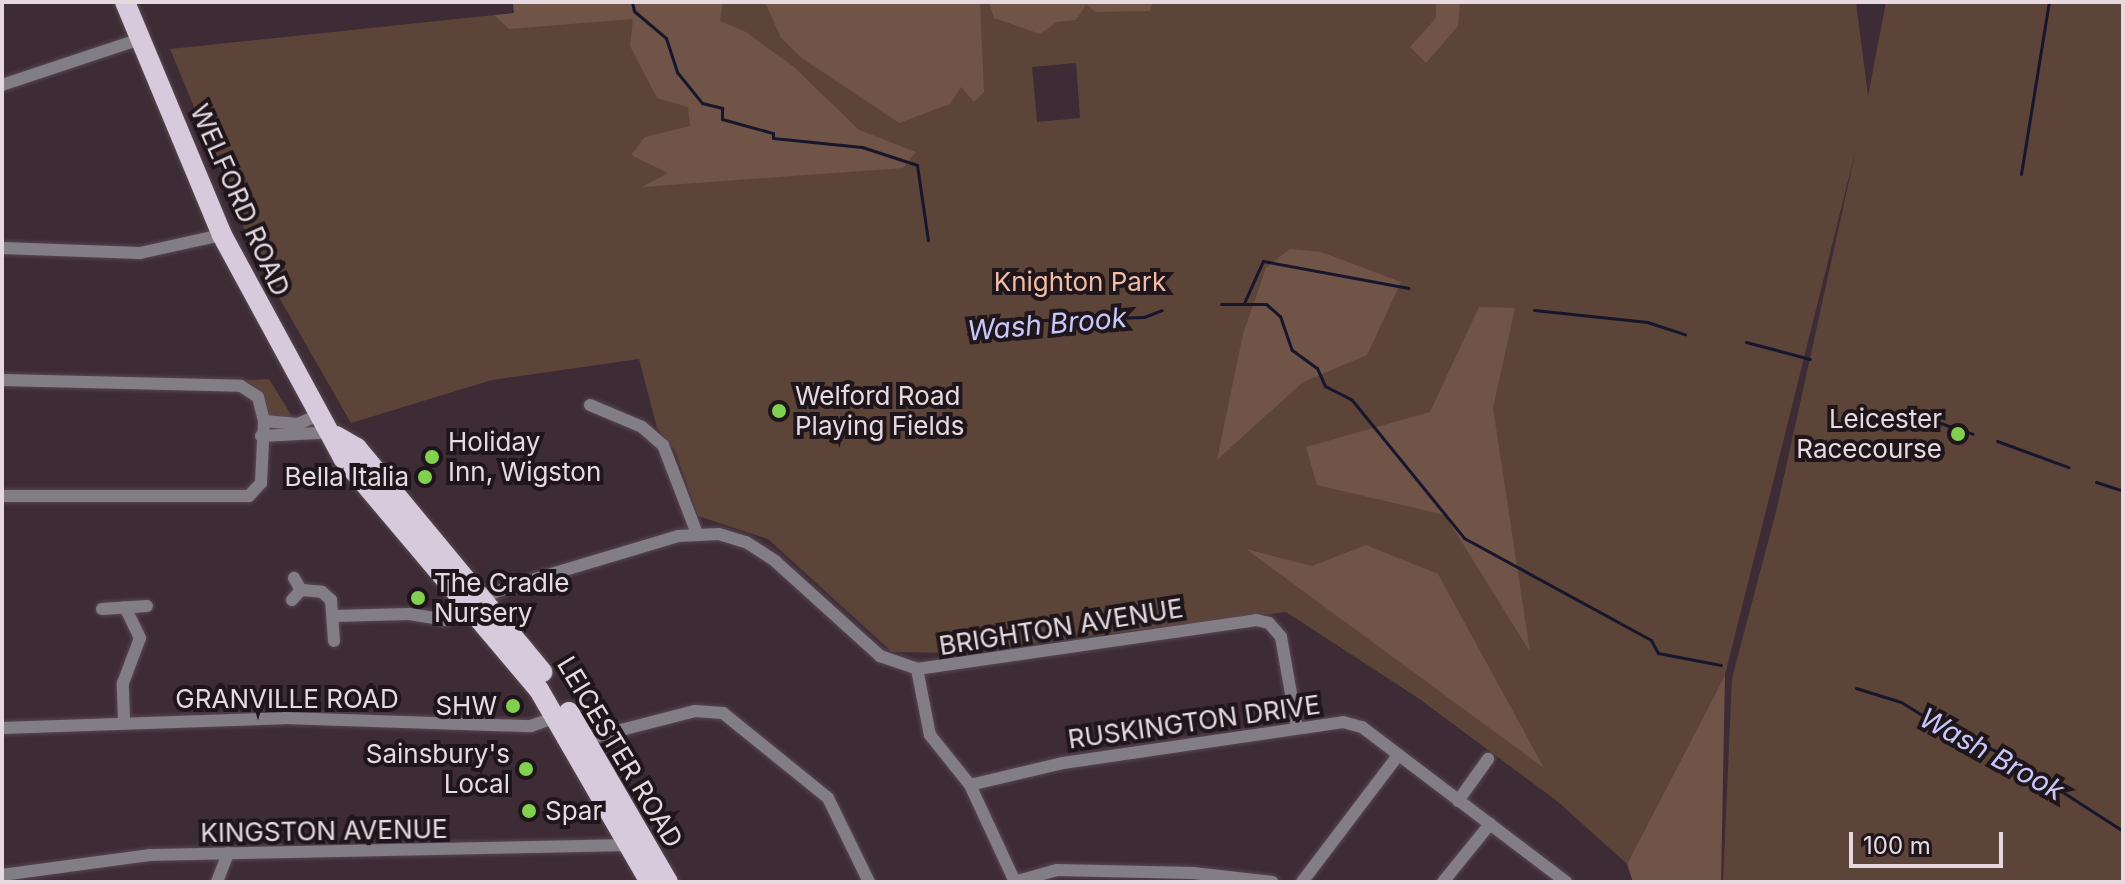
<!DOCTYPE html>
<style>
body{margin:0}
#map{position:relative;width:2125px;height:884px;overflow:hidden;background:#3d2b35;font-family:Inter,sans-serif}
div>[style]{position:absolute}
.green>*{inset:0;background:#5d4439}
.forest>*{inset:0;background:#705448}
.stream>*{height:3px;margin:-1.5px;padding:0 1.5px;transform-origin:1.5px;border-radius:1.5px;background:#17162c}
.roads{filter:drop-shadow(0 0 2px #584750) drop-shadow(0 0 2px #584750)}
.street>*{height:12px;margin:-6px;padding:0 6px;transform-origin:6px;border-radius:6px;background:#837e86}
.primary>*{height:20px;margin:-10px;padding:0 10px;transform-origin:10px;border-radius:10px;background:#d6cadc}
.dots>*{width:22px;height:22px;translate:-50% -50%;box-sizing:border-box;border:4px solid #1f161b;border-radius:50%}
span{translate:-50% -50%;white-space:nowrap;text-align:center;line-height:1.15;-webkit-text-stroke:8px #1f161b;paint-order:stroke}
.street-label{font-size:26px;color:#e6dae0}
.park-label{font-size:26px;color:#f3bca4}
.poi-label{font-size:26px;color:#e6dae0}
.left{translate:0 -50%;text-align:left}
.right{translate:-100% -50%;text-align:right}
.water-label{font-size:28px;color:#c7c7fb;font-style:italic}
.frame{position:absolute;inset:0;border:4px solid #e6dae0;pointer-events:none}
.scale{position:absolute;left:1849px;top:832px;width:154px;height:36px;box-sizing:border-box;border:4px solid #e6dae0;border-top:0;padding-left:10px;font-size:24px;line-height:28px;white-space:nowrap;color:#e6dae0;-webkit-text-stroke:6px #1f161b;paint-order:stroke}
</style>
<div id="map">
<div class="green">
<div style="clip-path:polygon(evenodd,613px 2px,1856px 2px,1868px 96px,1886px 2px,2123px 2px,2123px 882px,1723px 882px,1732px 678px,1777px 508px,1856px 149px,1725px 675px,1627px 864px,1557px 801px,1418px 698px,1286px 612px,951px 653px,892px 652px,768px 539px,698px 516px,675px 450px,657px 428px,639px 359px,492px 380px,351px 423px,257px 259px,170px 49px,494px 15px,509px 28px,613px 2px,1076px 63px,1080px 118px,1037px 122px,1032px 67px,1076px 63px)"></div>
<div style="clip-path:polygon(269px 379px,293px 418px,269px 418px,264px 397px,247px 380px)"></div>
</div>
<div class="forest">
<div style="clip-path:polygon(526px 2px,723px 2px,720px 21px,746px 32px,794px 67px,859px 130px,916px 152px,903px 168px,642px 187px,668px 173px,631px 155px,645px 137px,690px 126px,688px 107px,657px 98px,630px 46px,633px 19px,509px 29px,494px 15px,514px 13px,513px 4px)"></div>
<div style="clip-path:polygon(765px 2px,980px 2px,984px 92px,974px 102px,961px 87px,950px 104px,899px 123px,803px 59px,781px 38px)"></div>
<div style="clip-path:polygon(989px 2px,1153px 2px,1150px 11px,1096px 12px,1086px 5px,1076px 20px,1057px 22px,1040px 34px,994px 18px)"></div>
<div style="clip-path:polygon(1436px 2px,1460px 2px,1458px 26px,1426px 63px,1410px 47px,1436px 18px)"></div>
<div style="clip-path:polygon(1290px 249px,1321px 252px,1401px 282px,1367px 355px,1303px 382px,1217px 460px,1243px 334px,1266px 268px)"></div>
<div style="clip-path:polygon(1479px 307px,1515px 308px,1493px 408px,1530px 652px,1445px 515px,1317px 485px,1306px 447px,1430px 412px)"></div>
<div style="clip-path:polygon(1366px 545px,1438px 574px,1544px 768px,1246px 549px,1312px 566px)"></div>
<div style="clip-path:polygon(1725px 675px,1721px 882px,1633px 882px,1627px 864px)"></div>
</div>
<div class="stream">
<div style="left:632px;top:2px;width:9px;rotate:77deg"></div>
<div style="left:634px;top:11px;width:42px;rotate:40.2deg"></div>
<div style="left:666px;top:38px;width:36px;rotate:72deg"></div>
<div style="left:677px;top:72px;width:40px;rotate:51deg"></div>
<div style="left:702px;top:103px;width:21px;rotate:14deg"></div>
<div style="left:722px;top:108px;width:11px;rotate:90deg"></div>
<div style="left:722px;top:119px;width:53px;rotate:15.4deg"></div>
<div style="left:773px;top:133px;width:5px;rotate:90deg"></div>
<div style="left:773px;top:138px;width:89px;rotate:5.8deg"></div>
<div style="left:862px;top:147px;width:58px;rotate:18.1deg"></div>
<div style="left:917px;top:165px;width:76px;rotate:81.7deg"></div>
<div style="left:2021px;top:174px;width:174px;rotate:-80.8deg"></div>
<div style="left:1244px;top:303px;width:46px;rotate:-65.7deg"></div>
<div style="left:1263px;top:261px;width:148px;rotate:10.5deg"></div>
<div style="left:1221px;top:304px;width:45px"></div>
<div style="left:1266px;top:304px;width:18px;rotate:41deg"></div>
<div style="left:1280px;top:316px;width:36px;rotate:71deg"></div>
<div style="left:1292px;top:350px;width:31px;rotate:36deg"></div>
<div style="left:1317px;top:368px;width:20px;rotate:66deg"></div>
<div style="left:1325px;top:386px;width:30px;rotate:27deg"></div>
<div style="left:1352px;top:400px;width:178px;rotate:50.9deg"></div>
<div style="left:1464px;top:538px;width:213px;rotate:28.6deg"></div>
<div style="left:1651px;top:640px;width:15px;rotate:62deg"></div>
<div style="left:1658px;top:653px;width:64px;rotate:10.8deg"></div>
<div style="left:1534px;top:310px;width:114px;rotate:6.1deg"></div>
<div style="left:1647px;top:322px;width:40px;rotate:18deg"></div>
<div style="left:968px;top:334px;width:76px;rotate:-10.6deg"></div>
<div style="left:1043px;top:320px;width:101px;rotate:-1.7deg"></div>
<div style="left:1144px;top:317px;width:19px;rotate:-21deg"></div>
<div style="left:1746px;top:342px;width:66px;rotate:14.9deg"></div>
<div style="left:1931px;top:420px;width:44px;rotate:18.4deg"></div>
<div style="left:1997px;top:441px;width:76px;rotate:20.1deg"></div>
<div style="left:2096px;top:482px;width:28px;rotate:18deg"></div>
<div style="left:1856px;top:688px;width:47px;rotate:17.3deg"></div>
<div style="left:1901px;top:702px;width:49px;rotate:31.8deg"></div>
<div style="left:1943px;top:728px;width:68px;rotate:23.5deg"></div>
<div style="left:2005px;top:755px;width:140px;rotate:32.8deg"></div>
</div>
<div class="roads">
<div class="street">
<div style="left:2px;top:85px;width:145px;rotate:-18.4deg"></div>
<div style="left:2px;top:248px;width:138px;rotate:2.1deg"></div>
<div style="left:140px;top:253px;width:84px;rotate:-12.4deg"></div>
<div style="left:2px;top:380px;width:239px;rotate:1.4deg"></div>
<div style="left:241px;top:386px;width:20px;rotate:33deg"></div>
<div style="left:258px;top:397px;width:25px;rotate:76deg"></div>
<div style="left:264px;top:421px;width:62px;rotate:92.8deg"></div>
<div style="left:261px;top:483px;width:18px;rotate:133deg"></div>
<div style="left:249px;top:496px;width:247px;rotate:180deg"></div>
<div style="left:590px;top:405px;width:56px;rotate:22.9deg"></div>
<div style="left:642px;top:427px;width:28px;rotate:41deg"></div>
<div style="left:663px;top:445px;width:92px;rotate:69deg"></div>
<div style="left:264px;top:421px;width:34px;rotate:5deg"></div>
<div style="left:298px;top:424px;width:24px;rotate:-24deg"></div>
<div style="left:261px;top:436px;width:57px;rotate:-3deg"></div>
<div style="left:318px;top:433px;width:13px;rotate:-29deg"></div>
<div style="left:301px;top:590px;width:21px;rotate:5deg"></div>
<div style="left:322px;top:592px;width:12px;rotate:42deg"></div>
<div style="left:331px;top:600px;width:41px;rotate:85.8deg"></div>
<div style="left:292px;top:600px;width:13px;rotate:-48deg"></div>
<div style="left:301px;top:590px;width:14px;rotate:-120deg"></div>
<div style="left:102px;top:609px;width:45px;rotate:-3.8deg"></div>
<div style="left:333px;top:616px;width:76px;rotate:-1.5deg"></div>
<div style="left:409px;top:614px;width:37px;rotate:9deg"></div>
<div style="left:446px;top:620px;width:56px;rotate:-29.7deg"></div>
<div style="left:495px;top:592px;width:35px;rotate:-18deg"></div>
<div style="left:528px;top:581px;width:157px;rotate:-16.7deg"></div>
<div style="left:678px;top:536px;width:41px;rotate:-2.8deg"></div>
<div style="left:719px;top:534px;width:28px;rotate:17deg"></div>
<div style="left:746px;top:542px;width:35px;rotate:33deg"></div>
<div style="left:775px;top:561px;width:142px;rotate:42.1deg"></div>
<div style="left:880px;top:656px;width:39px;rotate:19deg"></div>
<div style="left:917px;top:669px;width:343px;rotate:-8.2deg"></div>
<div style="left:1256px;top:620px;width:13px;rotate:13deg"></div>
<div style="left:1269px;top:623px;width:18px;rotate:49deg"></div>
<div style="left:1281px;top:637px;width:92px;rotate:80deg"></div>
<div style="left:917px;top:669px;width:67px;rotate:78.9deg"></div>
<div style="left:930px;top:735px;width:64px;rotate:51.3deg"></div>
<div style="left:970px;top:785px;width:107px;rotate:65.1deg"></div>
<div style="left:124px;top:720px;width:37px;rotate:-92deg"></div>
<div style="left:123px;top:683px;width:48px;rotate:-69.3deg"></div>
<div style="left:140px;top:638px;width:34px;rotate:-116deg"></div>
<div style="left:2px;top:728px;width:282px;rotate:-2deg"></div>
<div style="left:284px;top:718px;width:247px;rotate:1.9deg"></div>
<div style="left:531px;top:726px;width:29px;rotate:-20deg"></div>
<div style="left:586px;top:739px;width:113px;rotate:-14.4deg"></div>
<div style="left:695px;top:711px;width:28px;rotate:4deg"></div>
<div style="left:723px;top:713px;width:135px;rotate:39deg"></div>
<div style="left:828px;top:798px;width:93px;rotate:64deg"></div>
<div style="left:970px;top:785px;width:96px;rotate:-13.3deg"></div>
<div style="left:1063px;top:763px;width:283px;rotate:-8.3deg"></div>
<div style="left:1343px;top:722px;width:20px;rotate:15deg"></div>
<div style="left:1362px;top:727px;width:256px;rotate:37.2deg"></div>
<div style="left:1458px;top:801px;width:52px;rotate:-54.5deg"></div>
<div style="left:2px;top:875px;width:148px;rotate:-7.7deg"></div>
<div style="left:149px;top:855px;width:486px;rotate:-1.2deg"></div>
<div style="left:217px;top:882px;width:31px;rotate:-69deg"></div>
<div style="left:1014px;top:882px;width:45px;rotate:-15.6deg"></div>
<div style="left:1057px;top:870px;width:136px;rotate:1.3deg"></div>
<div style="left:1193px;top:873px;width:80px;rotate:6.5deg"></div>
<div style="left:1302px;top:882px;width:157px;rotate:-52.8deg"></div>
<div style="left:1443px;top:882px;width:75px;rotate:-51deg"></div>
</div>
<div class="primary">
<div style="left:125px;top:2px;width:252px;rotate:67.4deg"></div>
<div style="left:222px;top:235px;width:254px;rotate:61.5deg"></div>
<div style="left:343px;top:458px;width:304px;rotate:49.8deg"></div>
<div style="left:539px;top:690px;width:222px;rotate:60deg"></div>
<div style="left:336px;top:436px;width:24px;rotate:30deg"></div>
<div style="left:357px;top:448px;width:291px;rotate:50.4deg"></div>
<div style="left:569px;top:712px;width:197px;rotate:59.8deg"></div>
</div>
</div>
<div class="dots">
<div style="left:779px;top:411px;background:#81d050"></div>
<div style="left:1958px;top:434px;background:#81d050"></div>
<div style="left:432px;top:457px;background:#81d050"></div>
<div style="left:425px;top:477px;background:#81d050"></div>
<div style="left:418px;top:598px;background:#81d050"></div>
<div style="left:513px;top:706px;background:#81d050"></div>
<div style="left:526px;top:769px;background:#81d050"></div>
<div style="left:529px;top:811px;background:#81d050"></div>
</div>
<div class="street-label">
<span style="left:240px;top:200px;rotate:66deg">WELFORD ROAD</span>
<span style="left:1061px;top:627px;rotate:-9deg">BRIGHTON AVENUE</span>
<span style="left:287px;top:699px">GRANVILLE ROAD</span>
<span style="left:1194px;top:722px;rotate:-8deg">RUSKINGTON DRIVE</span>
<span style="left:620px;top:752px;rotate:59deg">LEICESTER ROAD</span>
<span style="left:324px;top:831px;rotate:-1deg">KINGSTON AVENUE</span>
</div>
<div class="park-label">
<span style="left:1080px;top:282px">Knighton Park</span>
</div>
<div class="poi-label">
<span class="left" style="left:795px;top:411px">Welford Road<br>Playing Fields</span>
<span class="right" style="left:1942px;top:434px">Leicester<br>Racecourse</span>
<span class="left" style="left:448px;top:457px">Holiday<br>Inn, Wigston</span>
<span class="right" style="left:409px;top:477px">Bella Italia</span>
<span class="left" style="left:434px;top:598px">The Cradle<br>Nursery</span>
<span class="right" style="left:497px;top:706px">SHW</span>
<span class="right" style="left:510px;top:769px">Sainsbury's<br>Local</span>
<span class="left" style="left:545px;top:811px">Spar</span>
</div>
<div class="water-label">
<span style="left:1047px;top:324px;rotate:-5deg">Wash Brook</span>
<span style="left:1992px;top:754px;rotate:29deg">Wash Brook</span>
</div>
<div class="frame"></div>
<div class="scale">100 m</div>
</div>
